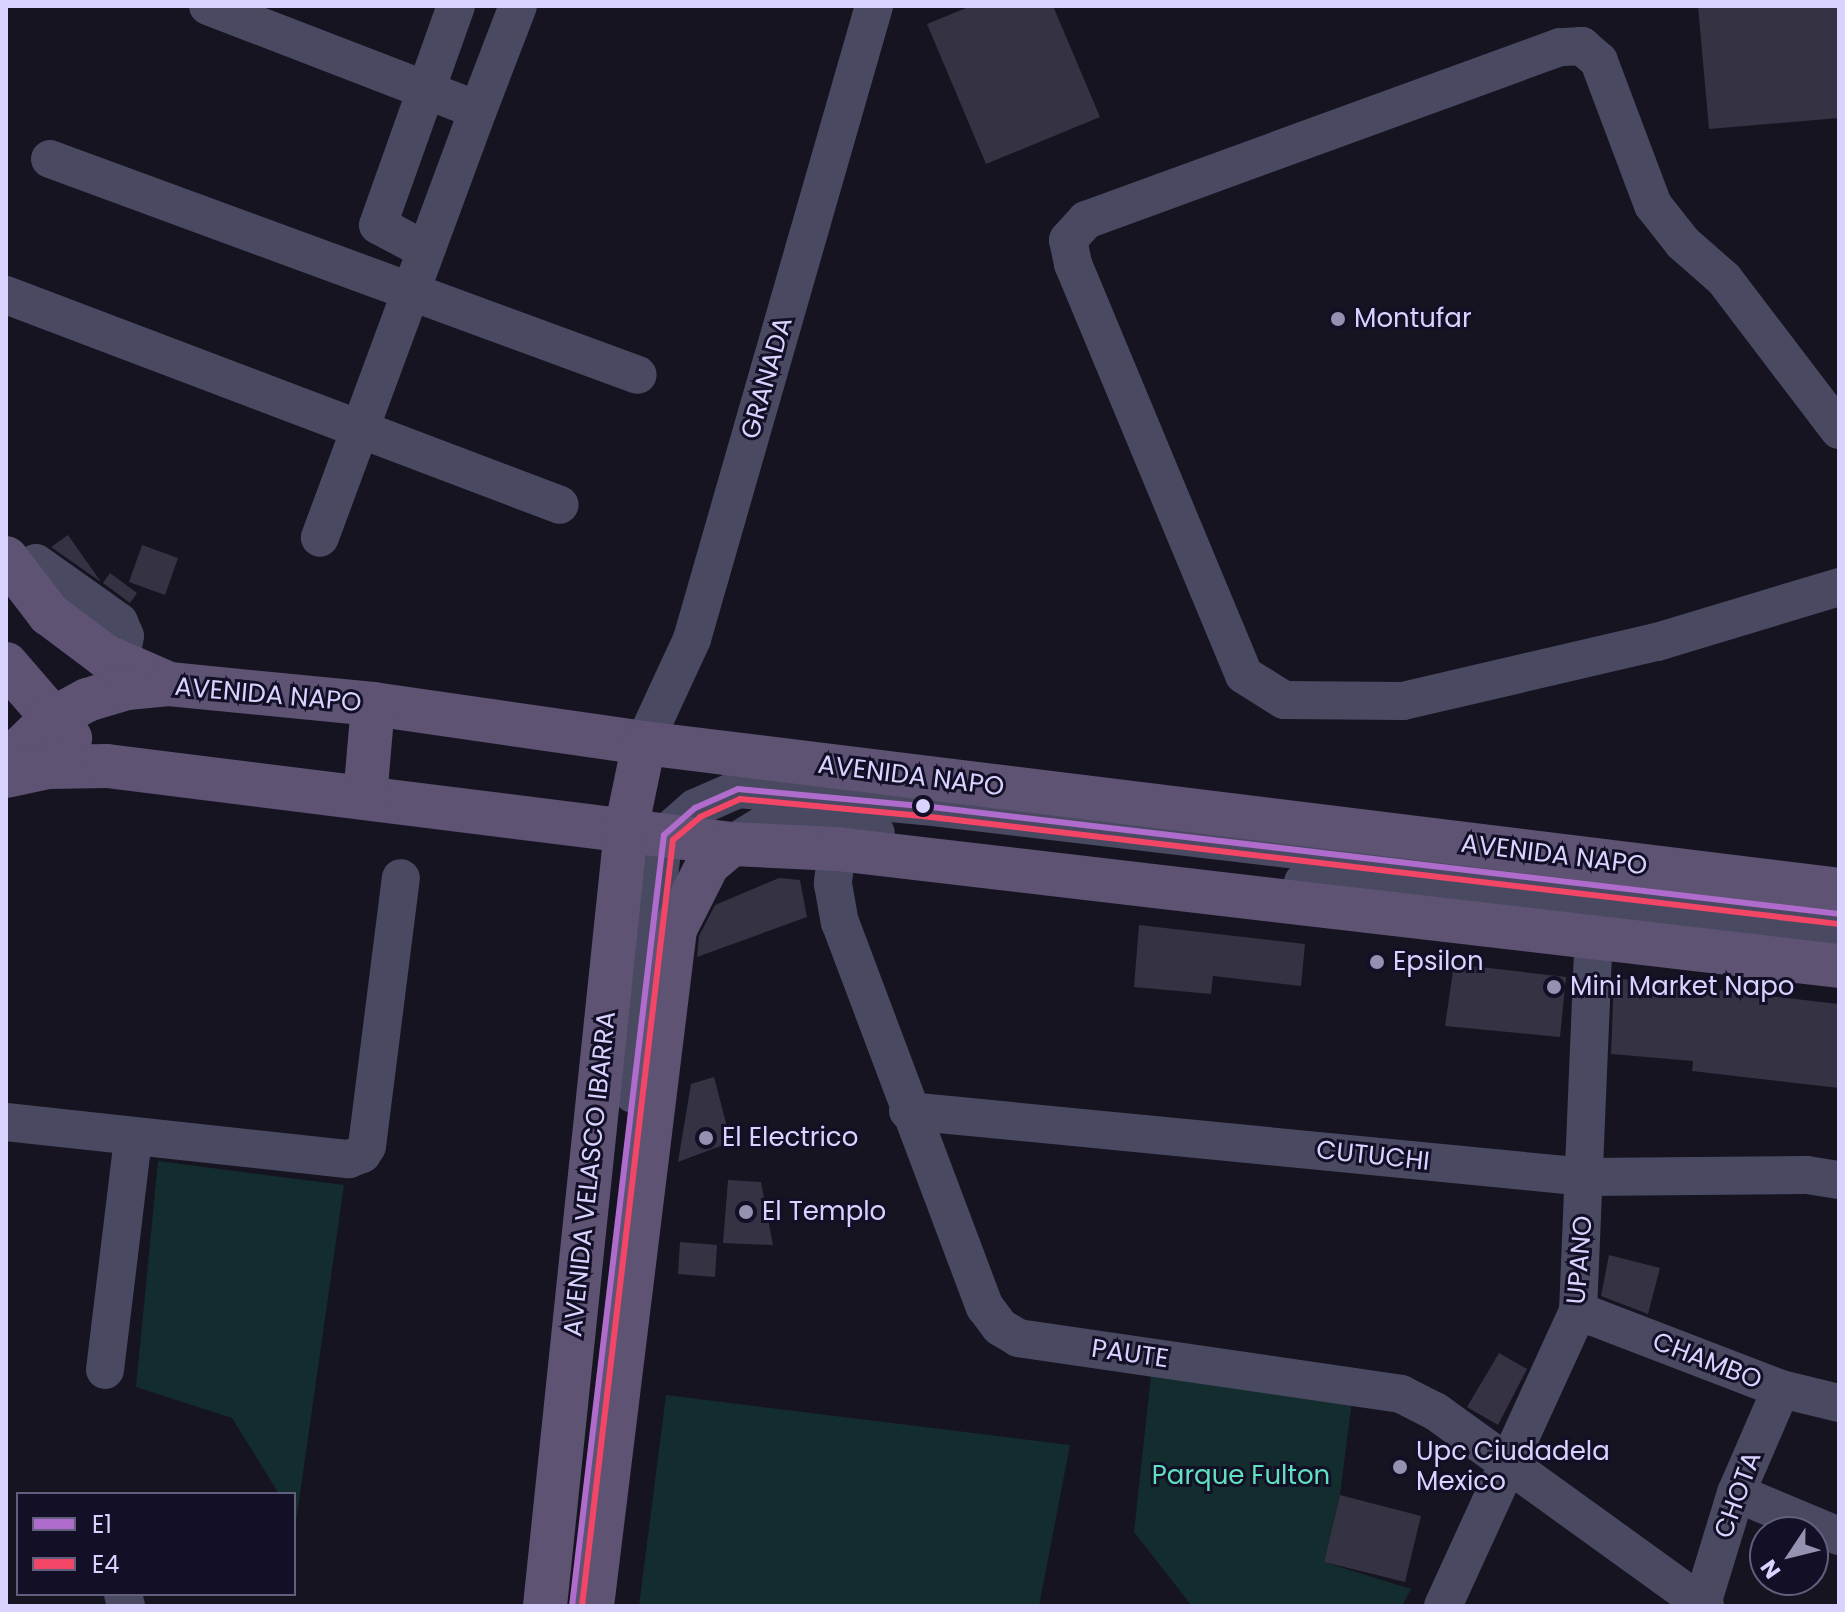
<!DOCTYPE html>
<style>
body{margin:0}
#map{position:relative;width:1845px;height:1612px;overflow:hidden;background:#161421;font-family:Poppins,sans-serif}
div>[style]{position:absolute}
.green>*{inset:0;background:#132c2d}
.building>*{inset:0;background:#343243}
.minor>*{height:38px;margin:-19px;padding:0 19px;transform-origin:19px;border-radius:19px;background:#4a4962}
.major>*{height:44px;margin:-22px;padding:0 22px;transform-origin:22px;border-radius:22px;background:#5e5373}
.bus-1>*{height:6px;margin:-3px;padding:0 3px;transform-origin:3px;border-radius:3px;background:#b06ccc}
.bus-2>*{height:6px;margin:-3px;padding:0 3px;transform-origin:3px;border-radius:3px;background:#f34667}
.dots>*{width:22px;height:22px;translate:-50% -50%;box-sizing:border-box;border:4px solid #130f26;border-radius:50%}
span{translate:-50% -50%;white-space:nowrap;text-align:center;line-height:1.15;-webkit-text-stroke:6px #130f26;paint-order:stroke}
.poi-label{font-size:26px;color:#d9d4ff}
.left{translate:0 -50%;text-align:left}
.street-label{font-size:26px;color:#d9d4ff}
.park-label{font-size:26px;color:#5fe0c0}
.frame{position:absolute;inset:0;border:8px solid #d9d4ff;pointer-events:none}
.legend{position:absolute;left:16px;top:1492px;width:280px;height:104px;box-sizing:border-box;background:#130f26;border:2px solid #625e7d;margin:0;padding:10px 14px;list-style:none;font-size:24px;color:#d9d4ff}
.legend li{display:flex;align-items:center;gap:16px;height:40px}
.legend b{width:40px;border:2px solid #625e7d}
.north{position:absolute;left:1749px;top:1516px;width:80px;height:80px;box-sizing:border-box;background:#130f26;border:2px solid #625e7d;border-radius:50%;rotate:235deg;font-size:22px;font-weight:700;line-height:32px;text-align:center;color:#d9d4ff}
.north::after{content:'';display:block;margin:auto;width:28px;height:36px;background:#9591b1;clip-path:polygon(50% 0,100% 100%,50% 72%,0 100%)}
</style>
<div id="map">
<div class="green">
<div style="clip-path:polygon(158px 1161px,344px 1185px,296px 1522px,294px 1494px,279px 1494px,232px 1418px,136px 1387px)"></div>
<div style="clip-path:polygon(1153px 1357px,1354px 1385px,1340px 1495px,1324px 1562px,1411px 1589px,1402px 1606px,1192px 1606px,1134px 1532px)"></div>
<div style="clip-path:polygon(666px 1395px,1070px 1445px,1039px 1606px,639px 1606px)"></div>
</div>
<div class="building">
<div style="clip-path:polygon(971px 6px,1053px 6px,1100px 117px,986px 164px,927px 24px)"></div>
<div style="clip-path:polygon(1698px 6px,1839px 6px,1839px 118px,1709px 129px)"></div>
<div style="clip-path:polygon(68px 535px,101px 582px,51px 547px)"></div>
<div style="clip-path:polygon(142px 545px,178px 558px,165px 595px,129px 582px)"></div>
<div style="clip-path:polygon(110px 573px,137px 593px,130px 603px,103px 583px)"></div>
<div style="clip-path:polygon(779px 878px,800px 880px,807px 917px,697px 957px,699px 936px,715px 905px)"></div>
<div style="clip-path:polygon(1139px 925px,1305px 944px,1301px 986px,1213px 976px,1211px 994px,1134px 987px)"></div>
<div style="clip-path:polygon(1454px 964px,1566px 977px,1560px 1037px,1445px 1026px)"></div>
<div style="clip-path:polygon(1614px 978px,1839px 1004px,1839px 1088px,1692px 1071px,1693px 1061px,1611px 1054px)"></div>
<div style="clip-path:polygon(714px 1077px,731px 1142px,678px 1162px,691px 1084px)"></div>
<div style="clip-path:polygon(728px 1180px,761px 1182px,773px 1245px,723px 1243px)"></div>
<div style="clip-path:polygon(680px 1242px,717px 1245px,715px 1277px,678px 1274px)"></div>
<div style="clip-path:polygon(1609px 1255px,1660px 1268px,1648px 1314px,1601px 1296px)"></div>
<div style="clip-path:polygon(1499px 1353px,1527px 1369px,1498px 1425px,1467px 1407px)"></div>
<div style="clip-path:polygon(1340px 1495px,1421px 1516px,1405px 1582px,1324px 1562px)"></div>
</div>
<div class="minor">
<div style="left:208px;top:6px;width:289px;rotate:21.1deg"></div>
<div style="left:478px;top:110px;width:456px;rotate:110.3deg"></div>
<div style="left:478px;top:110px;width:111px;rotate:-69deg"></div>
<div style="left:50px;top:159px;width:626px;rotate:20.17deg"></div>
<div style="left:425px;top:250px;width:53px;rotate:-152deg"></div>
<div style="left:378px;top:225px;width:232px;rotate:-70.4deg"></div>
<div style="left:6px;top:295px;width:592px;rotate:20.76deg"></div>
<div style="left:1839px;top:430px;width:190px;rotate:-127.3deg"></div>
<div style="left:1724px;top:279px;width:55px;rotate:-138.7deg"></div>
<div style="left:1683px;top:243px;width:48px;rotate:-128.3deg"></div>
<div style="left:1653px;top:205px;width:154px;rotate:-110.6deg"></div>
<div style="left:1599px;top:61px;width:23px;rotate:-139deg"></div>
<div style="left:1582px;top:46px;width:22px;rotate:177deg"></div>
<div style="left:1560px;top:47px;width:505px;rotate:159.95deg"></div>
<div style="left:1086px;top:220px;width:27px;rotate:132deg"></div>
<div style="left:1068px;top:240px;width:25px;rotate:78deg"></div>
<div style="left:1073px;top:264px;width:445px;rotate:67.4deg"></div>
<div style="left:1244px;top:675px;width:47px;rotate:32deg"></div>
<div style="left:1284px;top:700px;width:119px;rotate:0.5deg"></div>
<div style="left:1403px;top:701px;width:261px;rotate:-13.1deg"></div>
<div style="left:1657px;top:642px;width:190px;rotate:-16.8deg"></div>
<div style="left:13px;top:571px;width:24px;rotate:-19deg"></div>
<div style="left:36px;top:563px;width:102px;rotate:35.4deg"></div>
<div style="left:119px;top:622px;width:15px;rotate:67deg"></div>
<div style="left:125px;top:636px;width:26px;rotate:101deg"></div>
<div style="left:644px;top:743px;width:115px;rotate:-65.2deg"></div>
<div style="left:692px;top:639px;width:659px;rotate:-73.96deg"></div>
<div style="left:732px;top:844px;width:52px;rotate:-31.5deg"></div>
<div style="left:776px;top:817px;width:101px;rotate:9.1deg"></div>
<div style="left:837px;top:849px;width:35px;rotate:97deg"></div>
<div style="left:833px;top:884px;width:39px;rotate:80deg"></div>
<div style="left:840px;top:922px;width:411px;rotate:69.4deg"></div>
<div style="left:985px;top:1307px;width:25px;rotate:53deg"></div>
<div style="left:1000px;top:1327px;width:21px;rotate:31deg"></div>
<div style="left:1018px;top:1338px;width:387px;rotate:8.3deg"></div>
<div style="left:1401px;top:1394px;width:38px;rotate:27deg"></div>
<div style="left:1435px;top:1411px;width:333px;rotate:35.8deg"></div>
<div style="left:1303px;top:882px;width:539px;rotate:6.49deg"></div>
<div style="left:633px;top:1094px;width:261px;rotate:-83.2deg"></div>
<div style="left:664px;top:835px;width:41px;rotate:-41.1deg"></div>
<div style="left:695px;top:808px;width:47px;rotate:-23.8deg"></div>
<div style="left:738px;top:789px;width:186px;rotate:5.3deg"></div>
<div style="left:923px;top:806px;width:922px;rotate:6.72deg"></div>
<div style="left:908px;top:1111px;width:681px;rotate:5.56deg"></div>
<div style="left:1586px;top:1177px;width:221px;rotate:-0.5deg"></div>
<div style="left:1807px;top:1175px;width:32px;rotate:9deg"></div>
<div style="left:6px;top:1122px;width:345px;rotate:6.2deg"></div>
<div style="left:349px;top:1159px;width:14px;rotate:-21deg"></div>
<div style="left:362px;top:1154px;width:9px;rotate:-58deg"></div>
<div style="left:367px;top:1146px;width:270px;rotate:-82.8deg"></div>
<div style="left:1578px;top:1311px;width:217px;rotate:21deg"></div>
<div style="left:1781px;top:1389px;width:60px;rotate:13.6deg"></div>
<div style="left:105px;top:1370px;width:235px;rotate:-83.1deg"></div>
<div style="left:1736px;top:1493px;width:112px;rotate:22.7deg"></div>
<div style="left:123px;top:1594px;width:12px;rotate:76deg"></div>
<div style="left:1702px;top:1604px;width:116px;rotate:-73deg"></div>
<div style="left:1736px;top:1493px;width:113px;rotate:-66.6deg"></div>
<div style="left:1443px;top:1606px;width:324px;rotate:-65.4deg"></div>
<div style="left:1578px;top:1311px;width:377px;rotate:-87.6deg"></div>
</div>
<div class="major">
<div style="left:6px;top:558px;width:71px;rotate:52.5deg"></div>
<div style="left:49px;top:614px;width:70px;rotate:36.9deg"></div>
<div style="left:105px;top:656px;width:68px;rotate:23.5deg"></div>
<div style="left:6px;top:664px;width:98px;rotate:49.1deg"></div>
<div style="left:6px;top:763px;width:62px;rotate:-44.3deg"></div>
<div style="left:50px;top:720px;width:42px;rotate:-28.4deg"></div>
<div style="left:87px;top:700px;width:42px;rotate:-16.7deg"></div>
<div style="left:127px;top:688px;width:42px;rotate:-5.4deg"></div>
<div style="left:169px;top:684px;width:205px;rotate:5.6deg"></div>
<div style="left:373px;top:704px;width:274px;rotate:8.2deg"></div>
<div style="left:644px;top:743px;width:1204px;rotate:7.01deg"></div>
<div style="left:6px;top:776px;width:43px;rotate:-12.1deg"></div>
<div style="left:48px;top:767px;width:59px;rotate:-1deg"></div>
<div style="left:107px;top:766px;width:630px;rotate:7.11deg"></div>
<div style="left:732px;top:844px;width:105px;rotate:2.7deg"></div>
<div style="left:837px;top:849px;width:1009px;rotate:6.66deg"></div>
<div style="left:365px;top:798px;width:94px;rotate:-85.1deg"></div>
<div style="left:545px;top:1606px;width:780px;rotate:-84.04deg"></div>
<div style="left:626px;top:830px;width:89px;rotate:-78.3deg"></div>
<div style="left:592px;top:1606px;width:682px;rotate:-83.01deg"></div>
<div style="left:675px;top:929px;width:73px;rotate:-63.1deg"></div>
<div style="left:708px;top:864px;width:31px;rotate:-40deg"></div>
</div>
<div class="bus-1">
<div style="left:572px;top:1606px;width:776px;rotate:-83.2deg"></div>
<div style="left:664px;top:835px;width:41px;rotate:-41.1deg"></div>
<div style="left:695px;top:808px;width:47px;rotate:-23.8deg"></div>
<div style="left:738px;top:789px;width:186px;rotate:5.3deg"></div>
<div style="left:923px;top:806px;width:922px;rotate:6.72deg"></div>
</div>
<div class="bus-2">
<div style="left:582px;top:1606px;width:771px;rotate:-83.23deg"></div>
<div style="left:673px;top:840px;width:35px;rotate:-40deg"></div>
<div style="left:700px;top:817px;width:44px;rotate:-24.2deg"></div>
<div style="left:740px;top:799px;width:183px;rotate:5.3deg"></div>
<div style="left:922px;top:816px;width:922px;rotate:6.72deg"></div>
</div>
<div class="dots">
<div style="left:1338px;top:319px;background:#9591b1"></div>
<div style="left:923px;top:806px;background:#d9d4ff"></div>
<div style="left:1377px;top:962px;background:#9591b1"></div>
<div style="left:1554px;top:987px;background:#9591b1"></div>
<div style="left:706px;top:1138px;background:#9591b1"></div>
<div style="left:746px;top:1212px;background:#9591b1"></div>
<div style="left:1400px;top:1467px;background:#9591b1"></div>
</div>
<div class="poi-label">
<span class="left" style="left:1354px;top:319px">Montufar</span>
<span class="left" style="left:1393px;top:962px">Epsilon</span>
<span class="left" style="left:1570px;top:987px">Mini Market Napo</span>
<span class="left" style="left:722px;top:1138px">El Electrico</span>
<span class="left" style="left:762px;top:1212px">El Templo</span>
<span class="left" style="left:1416px;top:1467px">Upc Ciudadela<br>Mexico</span>
</div>
<div class="street-label">
<span style="left:767px;top:378px;rotate:-74deg">GRANADA</span>
<span style="left:268px;top:695px;rotate:5deg">AVENIDA NAPO</span>
<span style="left:911px;top:776px;rotate:7deg">AVENIDA NAPO</span>
<span style="left:1554px;top:855px;rotate:7deg">AVENIDA NAPO</span>
<span style="left:1373px;top:1156px;rotate:6deg">CUTUCHI</span>
<span style="left:590px;top:1174px;rotate:-84deg">AVENIDA VELASCO IBARRA</span>
<span style="left:1580px;top:1260px;rotate:-85deg">UPANO</span>
<span style="left:1130px;top:1354px;rotate:8deg">PAUTE</span>
<span style="left:1707px;top:1361px;rotate:21deg">CHAMBO</span>
<span style="left:1738px;top:1495px;rotate:-70deg">CHOTA</span>
</div>
<div class="park-label">
<span style="left:1241px;top:1476px">Parque Fulton</span>
</div>
<div class="frame"></div>
<ul class="legend">
<li><b style="height:10px;background:#b06ccc"></b>E1</li>
<li><b style="height:10px;background:#f34667"></b>E4</li>
</ul>
<div class="north">N</div>
</div>
